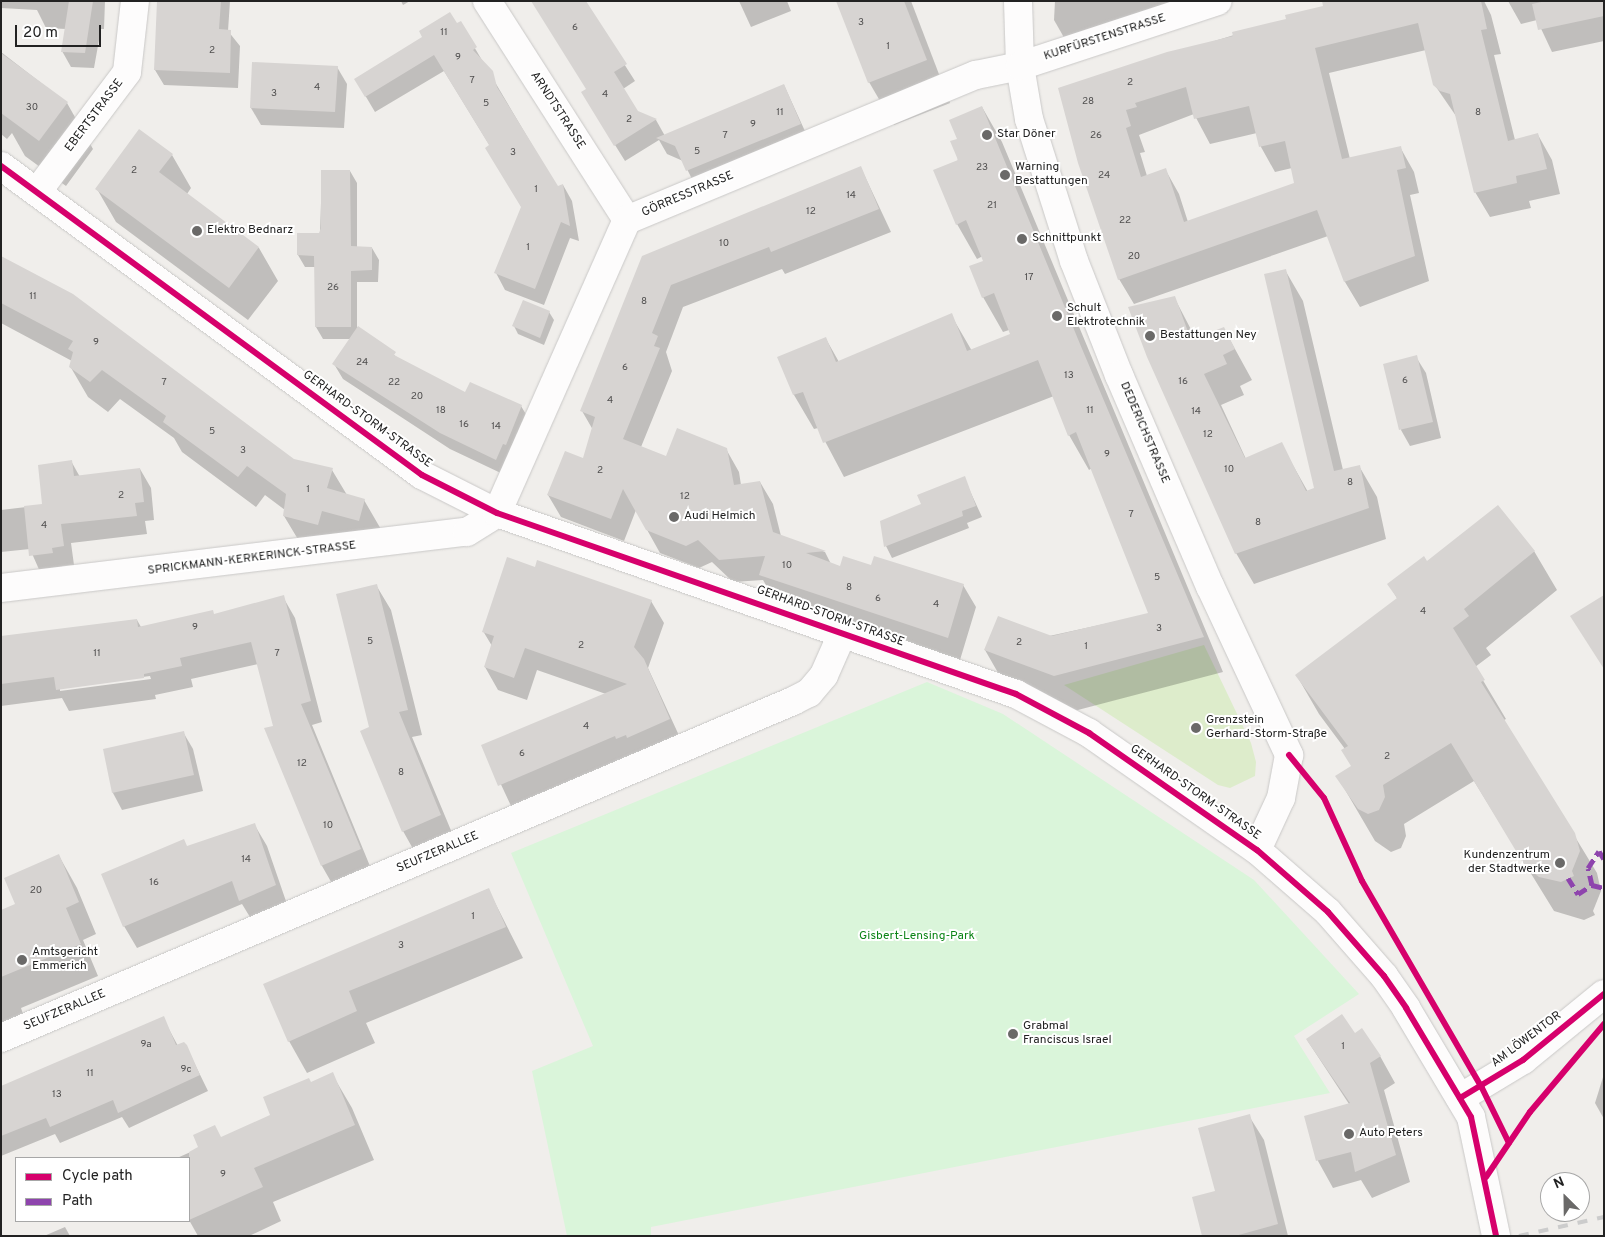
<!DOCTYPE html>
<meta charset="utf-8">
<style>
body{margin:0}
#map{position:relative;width:1605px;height:1237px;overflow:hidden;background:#f0eeeb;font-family:Overpass,sans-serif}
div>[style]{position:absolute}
.grass>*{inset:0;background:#ddeccb}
.park>*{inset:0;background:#daf5da}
.shadow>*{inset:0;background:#0003}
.building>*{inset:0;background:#d7d4d2}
.roads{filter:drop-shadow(0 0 1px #c9c8c7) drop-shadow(0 0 1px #c9c8c7)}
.minor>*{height:28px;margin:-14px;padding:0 14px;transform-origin:14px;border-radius:14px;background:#fdfcfc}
.rail>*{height:4px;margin-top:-2px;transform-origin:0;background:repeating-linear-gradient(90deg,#ccc 0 10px,transparent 0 20px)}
.quiet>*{height:5px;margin-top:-2.5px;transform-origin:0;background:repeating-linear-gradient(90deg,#8e44ad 0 10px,transparent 0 15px)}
.cycleway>*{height:6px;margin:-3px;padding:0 3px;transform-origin:3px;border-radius:3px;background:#d6006c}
.dots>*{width:14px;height:14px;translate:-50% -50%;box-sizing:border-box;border:2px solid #fff;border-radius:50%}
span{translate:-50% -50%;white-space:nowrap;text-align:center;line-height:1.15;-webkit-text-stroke:4px #fff;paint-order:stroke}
.number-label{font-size:10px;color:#4f4e4e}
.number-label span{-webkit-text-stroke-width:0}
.street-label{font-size:12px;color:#222}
.poi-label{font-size:12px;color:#222}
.left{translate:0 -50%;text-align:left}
.right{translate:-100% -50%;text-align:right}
.park-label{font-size:12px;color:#0c8416}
.frame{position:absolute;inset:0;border:2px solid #222;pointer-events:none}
.legend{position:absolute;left:15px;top:1157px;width:175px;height:65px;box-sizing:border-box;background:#fff;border:1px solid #a7a7a7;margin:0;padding:6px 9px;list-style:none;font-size:15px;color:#222}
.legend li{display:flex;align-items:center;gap:10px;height:25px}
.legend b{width:25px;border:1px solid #a7a7a7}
.north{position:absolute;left:1540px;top:1172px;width:50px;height:50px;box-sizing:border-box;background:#fff;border:1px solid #a7a7a7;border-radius:50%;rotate:337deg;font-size:14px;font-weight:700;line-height:20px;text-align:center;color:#222}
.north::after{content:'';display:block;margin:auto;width:18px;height:22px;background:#6a6968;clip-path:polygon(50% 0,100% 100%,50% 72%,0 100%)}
.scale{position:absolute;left:15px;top:25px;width:86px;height:22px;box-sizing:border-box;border:2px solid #222;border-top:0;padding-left:6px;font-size:15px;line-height:18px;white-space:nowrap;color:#222;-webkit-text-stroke:4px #fff;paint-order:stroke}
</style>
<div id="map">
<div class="grass">
<div style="clip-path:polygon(1204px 645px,1251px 743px,1256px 762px,1255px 776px,1230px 788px,1218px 785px,1064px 685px)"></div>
</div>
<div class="park">
<div style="clip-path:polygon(927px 682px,1003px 714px,1254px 880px,1359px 994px,1294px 1036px,1330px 1093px,651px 1227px,651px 1236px,567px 1236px,532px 1071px,593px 1046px,511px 853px)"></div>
</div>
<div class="shadow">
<div style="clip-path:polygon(1px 1px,105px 1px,104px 29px,101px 29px,94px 68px,71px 67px,62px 51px,66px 29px,46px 28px,37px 10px,1px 8px)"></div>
<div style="clip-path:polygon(177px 1px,230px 1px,228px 31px,240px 46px,238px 88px,164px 85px,155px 70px)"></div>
<div style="clip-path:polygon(401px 1px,410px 1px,403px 5px)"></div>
<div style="clip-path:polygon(739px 1px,787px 1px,791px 11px,751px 27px)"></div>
<div style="clip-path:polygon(837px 1px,911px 1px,950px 103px,894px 125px,869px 82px)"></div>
<div style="clip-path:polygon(1055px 1px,1226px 1px,1228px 12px,1112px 46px,1070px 48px,1054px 20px)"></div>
<div style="clip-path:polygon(evenodd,1437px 1px,1484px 1px,1491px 15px,1501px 54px,1494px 55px,1515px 140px,1538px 135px,1552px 160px,1560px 194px,1529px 201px,1531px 208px,1490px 217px,1475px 192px,1456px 116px,1434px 84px,1426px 50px,1329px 73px,1350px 159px,1400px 147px,1414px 172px,1419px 193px,1410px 195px,1429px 281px,1360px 307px,1345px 282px,1328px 236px,1134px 304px,1119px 279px,1060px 88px,1267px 25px,1437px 1px,1194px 114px,1210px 144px,1257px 133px,1261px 147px,1275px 172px,1292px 168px,1296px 184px,1188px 222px,1179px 194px,1165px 169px,1147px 176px,1140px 153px,1145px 152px,1139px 135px,1194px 114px)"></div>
<div style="clip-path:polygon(1508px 1px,1604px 1px,1604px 41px,1552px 52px,1537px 20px,1521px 24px)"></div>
<div style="clip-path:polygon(596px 20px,635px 81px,623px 89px,637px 112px,656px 120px,665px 136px,784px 85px,809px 140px,696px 187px,683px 161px,667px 154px,659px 140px,625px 161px,592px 108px,587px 90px)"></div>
<div style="clip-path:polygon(460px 23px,557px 187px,563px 185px,572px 201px,579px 241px,570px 238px,544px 305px,505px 290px,496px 273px,522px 208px,490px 146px,444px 71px,375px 112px,356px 80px)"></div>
<div style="clip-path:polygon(1px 52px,67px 103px,93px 149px,66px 186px,25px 156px,12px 133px,7px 139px,1px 134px)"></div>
<div style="clip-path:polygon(337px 67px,347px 84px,344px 128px,261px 125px,251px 108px)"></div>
<div style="clip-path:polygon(982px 107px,1002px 142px,1223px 672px,1074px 711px,1005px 685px,985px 650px,1150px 614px,1092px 468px,1089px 470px,1069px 435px,1054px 396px,844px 477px,818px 428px,814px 429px,794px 395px,779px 358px,826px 339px,839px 362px,951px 315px,972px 351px,1011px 335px,1009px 330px,1003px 332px,983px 297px,983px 256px,977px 259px,957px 224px,958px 140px)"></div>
<div style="clip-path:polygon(172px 155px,191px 188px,187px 194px,259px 248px,278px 281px,248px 320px,116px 222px,97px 189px)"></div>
<div style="clip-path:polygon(861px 168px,891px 232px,785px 274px,782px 269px,683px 307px,666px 352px,672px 371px,641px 447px,666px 458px,726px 449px,739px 472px,741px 485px,760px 482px,773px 504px,781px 536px,825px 552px,831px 564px,841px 567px,872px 567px,963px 585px,976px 607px,960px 660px,773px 597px,763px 580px,733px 582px,712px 562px,699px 568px,660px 553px,636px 510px,624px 541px,561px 517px,548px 495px,584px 460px,593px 430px,582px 411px,643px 257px)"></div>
<div style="clip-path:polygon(322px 171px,350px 171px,357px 183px,357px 248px,372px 248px,379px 260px,378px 282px,357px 282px,357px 327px,398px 358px,466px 394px,521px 406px,530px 421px,505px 475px,450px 449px,343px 379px,334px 364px,351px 339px,323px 339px,316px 327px,315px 267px,305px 267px,298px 255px,320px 234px)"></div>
<div style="clip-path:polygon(1px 262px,293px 460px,332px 470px,347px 495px,364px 500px,382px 531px,302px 546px,284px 516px,285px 510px,265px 495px,256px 507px,182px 452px,174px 438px,120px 399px,108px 412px,88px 397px,70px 366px,72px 361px,1px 323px)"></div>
<div style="clip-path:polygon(1285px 270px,1303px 301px,1343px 470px,1359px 466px,1377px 497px,1386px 539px,1254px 584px,1236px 553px,1174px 297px,1196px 339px,1224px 329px,1252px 380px,1240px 386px,1244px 395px,1221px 405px,1246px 459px,1281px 444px,1308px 492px,1315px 489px)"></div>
<div style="clip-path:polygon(549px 312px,554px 320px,544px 345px,518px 334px,514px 326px)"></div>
<div style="clip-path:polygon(1416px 357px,1426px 373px,1441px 438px,1410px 446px,1401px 430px)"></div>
<div style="clip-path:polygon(71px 461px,80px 477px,140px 469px,151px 488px,154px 520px,145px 521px,147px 534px,71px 543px,74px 565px,62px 566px,62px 572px,41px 574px,30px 549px,1px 552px,1px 510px,43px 505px)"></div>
<div style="clip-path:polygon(964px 478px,982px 517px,967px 523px,969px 528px,892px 558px,886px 546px,923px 505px)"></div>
<div style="clip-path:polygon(1534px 551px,1557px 590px,1486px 648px,1491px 655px,1475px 667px,1506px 719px,1504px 720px,1597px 873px,1601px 891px,1593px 911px,1595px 915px,1584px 920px,1554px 911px,1474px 781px,1404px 824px,1406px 836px,1401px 848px,1391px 852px,1375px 841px,1337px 776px,1352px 767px,1345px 749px,1319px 714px,1297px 676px,1398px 600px,1389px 584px,1427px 563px)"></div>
<div style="clip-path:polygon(536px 569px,651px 601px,664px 623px,648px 668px,682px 742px,512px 808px,483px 746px,606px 694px,537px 670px,527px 700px,498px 690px,485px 667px,492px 646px,483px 631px)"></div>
<div style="clip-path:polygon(376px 585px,391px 610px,422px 735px,412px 737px,455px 840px,417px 856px,403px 831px,370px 728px)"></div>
<div style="clip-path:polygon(evenodd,283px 597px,295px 618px,322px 722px,312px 725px,372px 871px,334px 887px,322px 866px,275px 727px,258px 664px,191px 679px,193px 687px,155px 695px,156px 699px,69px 711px,62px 698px,1px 706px,1px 637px,137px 620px,141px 627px,214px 615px,283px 597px,150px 676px,151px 679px,60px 691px,60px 688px,150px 676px)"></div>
<div style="clip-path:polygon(183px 732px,193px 749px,203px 791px,122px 810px,113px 793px,105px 750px)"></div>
<div style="clip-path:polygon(254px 824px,267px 846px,288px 907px,253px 922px,242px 904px,137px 948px,124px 926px,187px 847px)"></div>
<div style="clip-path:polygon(59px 856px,77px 888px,96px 934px,83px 940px,98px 976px,21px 1008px,23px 1014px,1px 1023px,1px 911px,16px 905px)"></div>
<div style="clip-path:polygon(488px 889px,523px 958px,366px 1023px,375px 1043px,307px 1073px,289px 1041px,265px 985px)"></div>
<div style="clip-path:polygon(163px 1018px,178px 1046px,186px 1046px,208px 1091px,129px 1128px,122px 1117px,60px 1143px,55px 1134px,1px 1156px,1px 1087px)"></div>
<div style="clip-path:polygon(1307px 1040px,1380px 1056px,1395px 1083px,1384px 1090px,1410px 1182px,1372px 1198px,1361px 1180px,1333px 1188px,1318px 1161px,1305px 1117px,1349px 1104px)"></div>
<div style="clip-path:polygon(332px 1074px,352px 1108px,374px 1160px,273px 1202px,281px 1221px,249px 1236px,198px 1236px,189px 1220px,189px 1197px,192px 1196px,189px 1188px,189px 1158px,177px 1158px,272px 1116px,311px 1083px)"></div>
<div style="clip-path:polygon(1604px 1074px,1604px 1119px,1595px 1103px)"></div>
<div style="clip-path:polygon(1249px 1116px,1264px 1140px,1288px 1236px,1204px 1236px,1216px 1191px)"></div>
<div style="clip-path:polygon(65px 1227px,70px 1236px,44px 1236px)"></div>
</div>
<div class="building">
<div style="clip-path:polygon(69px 1px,93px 1px,85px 53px,61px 52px)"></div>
<div style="clip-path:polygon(157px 1px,221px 1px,219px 29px,231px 30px,230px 73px,154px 70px)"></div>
<div style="clip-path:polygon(531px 1px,586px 1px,627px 64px,614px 72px,638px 111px,657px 119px,614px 146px,581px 92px,586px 89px)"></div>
<div style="clip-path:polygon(836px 1px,904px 1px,927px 60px,868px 83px)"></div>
<div style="clip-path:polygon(evenodd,1322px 1px,1481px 1px,1487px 29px,1481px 30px,1508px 141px,1538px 133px,1547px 169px,1516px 176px,1517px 183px,1474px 193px,1450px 94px,1440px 91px,1433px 85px,1418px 23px,1315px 48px,1342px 159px,1401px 146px,1406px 168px,1397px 170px,1415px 256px,1344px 282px,1317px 210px,1118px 280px,1078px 163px,1058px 88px,1167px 52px,1233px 36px,1232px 32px,1286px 19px,1285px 15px,1323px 6px,1322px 1px,1186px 87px,1194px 119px,1249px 106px,1259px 147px,1285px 141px,1294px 183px,1184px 222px,1166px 168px,1141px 177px,1126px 128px,1131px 126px,1126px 110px,1137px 107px,1135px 103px,1186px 87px)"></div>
<div style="clip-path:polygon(1546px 1px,1604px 1px,1604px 16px,1538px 30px,1532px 4px)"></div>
<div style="clip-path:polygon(450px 12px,457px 23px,461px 21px,477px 47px,473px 50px,493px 71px,497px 87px,558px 186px,563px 184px,570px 226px,561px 222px,535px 289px,494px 273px,521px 207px,485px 148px,489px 145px,434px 55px,365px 97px,354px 79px,422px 37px,419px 31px)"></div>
<div style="clip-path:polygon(1px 53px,68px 102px,39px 141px,1px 113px)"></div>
<div style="clip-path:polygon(252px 62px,338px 66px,335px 112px,250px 108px)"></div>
<div style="clip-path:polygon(784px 84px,801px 124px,686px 171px,675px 146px,656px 138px)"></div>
<div style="clip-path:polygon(982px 106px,1080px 344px,1204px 637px,1054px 676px,984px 650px,998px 616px,1052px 636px,1148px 613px,1076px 432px,1068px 436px,1038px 360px,823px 443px,803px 392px,793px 395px,777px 357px,826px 337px,836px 362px,952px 313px,967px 351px,1010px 334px,994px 293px,982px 298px,969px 266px,983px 261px,966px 220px,956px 225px,933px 170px,958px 160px,950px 141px,957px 139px,949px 120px)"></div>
<div style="clip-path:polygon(139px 129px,173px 154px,159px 172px,259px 247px,229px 288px,95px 189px)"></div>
<div style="clip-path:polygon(861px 166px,879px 209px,771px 252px,769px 247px,671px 285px,652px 333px,658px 336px,654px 346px,660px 348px,623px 439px,666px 456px,677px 428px,727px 448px,734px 485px,760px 481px,773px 532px,826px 551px,806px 553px,840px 566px,843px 556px,871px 565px,874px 556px,964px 584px,948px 638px,759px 575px,765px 556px,719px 560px,698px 540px,686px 546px,646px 530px,623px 489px,611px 519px,547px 495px,565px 451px,583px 458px,595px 417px,580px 411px,642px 256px)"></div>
<div style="clip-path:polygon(321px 170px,350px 170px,351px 246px,372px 247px,372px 270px,351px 271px,351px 327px,315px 327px,314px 256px,297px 255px,297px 233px,319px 233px,321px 228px)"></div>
<div style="clip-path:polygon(1px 256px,73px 294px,294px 459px,333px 468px,327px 488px,365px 499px,359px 521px,322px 511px,318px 525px,283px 516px,286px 494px,247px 466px,238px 477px,163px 422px,166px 416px,102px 370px,90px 382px,69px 367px,73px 352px,68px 349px,73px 341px,1px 303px)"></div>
<div style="clip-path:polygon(1286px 269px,1334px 471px,1360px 465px,1369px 508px,1235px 554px,1147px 357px,1128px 307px,1175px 296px,1191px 340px,1224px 327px,1235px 349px,1223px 355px,1227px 364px,1204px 374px,1245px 458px,1282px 442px,1306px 491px,1314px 488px,1264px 274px)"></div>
<div style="clip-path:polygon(523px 300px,550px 311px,540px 338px,512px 326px)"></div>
<div style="clip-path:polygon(358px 326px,396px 352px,394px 355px,465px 392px,470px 382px,522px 405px,506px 445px,503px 444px,496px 460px,440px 433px,332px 364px)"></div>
<div style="clip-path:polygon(1417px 355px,1433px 422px,1399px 430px,1383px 364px)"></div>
<div style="clip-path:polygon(72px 460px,74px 476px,140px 468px,144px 502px,135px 503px,137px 516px,61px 524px,64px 546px,52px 548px,53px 553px,29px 556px,24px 506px,42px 504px,38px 465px)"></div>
<div style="clip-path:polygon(965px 476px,976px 506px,962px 511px,963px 516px,884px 547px,880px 521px,921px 504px,917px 495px)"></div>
<div style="clip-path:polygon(1498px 505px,1535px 551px,1464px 609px,1469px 616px,1453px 628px,1485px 680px,1481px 682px,1575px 833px,1580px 851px,1572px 871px,1574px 876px,1561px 882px,1539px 877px,1525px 866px,1451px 743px,1383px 785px,1385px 797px,1379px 810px,1368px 814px,1358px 809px,1335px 776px,1351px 766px,1341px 750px,1348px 746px,1295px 675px,1397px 598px,1387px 584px,1424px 556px,1427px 561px)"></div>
<div style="clip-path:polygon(507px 557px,535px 567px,537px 560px,652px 600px,634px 647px,644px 659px,670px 719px,627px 738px,626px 735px,616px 739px,615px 736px,498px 786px,481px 745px,627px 684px,525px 648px,514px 678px,484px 667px,494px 636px,482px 632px)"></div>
<div style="clip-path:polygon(377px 584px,408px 710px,399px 712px,441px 815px,402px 832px,360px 731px,369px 727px,336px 594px)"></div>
<div style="clip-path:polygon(284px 595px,311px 701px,301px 704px,361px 849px,321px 866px,264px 728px,273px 726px,251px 642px,180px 658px,182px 666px,144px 674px,144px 678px,56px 690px,54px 677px,1px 684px,1px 636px,137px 619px,138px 627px,213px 610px,214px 614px)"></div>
<div style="clip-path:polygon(1604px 595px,1604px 669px,1570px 616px)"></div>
<div style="clip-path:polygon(184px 731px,194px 775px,112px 793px,103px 749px)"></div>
<div style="clip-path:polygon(255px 823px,276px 885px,239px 901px,232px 881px,123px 927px,101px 874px,184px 839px,187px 846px)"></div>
<div style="clip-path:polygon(59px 854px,79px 902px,66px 908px,81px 944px,1px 977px,1px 910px,15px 904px,4px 878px)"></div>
<div style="clip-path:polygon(489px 888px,506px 927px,349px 991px,357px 1011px,288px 1042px,263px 984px)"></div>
<div style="clip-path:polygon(1342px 1014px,1355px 1033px,1362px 1028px,1381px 1056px,1370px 1063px,1396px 1155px,1355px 1172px,1351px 1152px,1316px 1161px,1304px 1116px,1350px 1103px,1306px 1039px)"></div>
<div style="clip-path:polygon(164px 1016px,176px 1045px,184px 1042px,187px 1045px,200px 1075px,118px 1113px,113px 1100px,50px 1127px,46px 1118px,1px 1136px,1px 1086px)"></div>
<div style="clip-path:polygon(333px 1072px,355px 1125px,254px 1168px,263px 1187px,189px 1220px,189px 1152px,198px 1147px,193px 1135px,215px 1125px,221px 1137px,270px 1115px,263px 1097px,309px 1078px,311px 1082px)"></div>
<div style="clip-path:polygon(1250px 1114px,1278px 1224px,1235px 1236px,1202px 1236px,1192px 1197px,1215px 1191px,1198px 1128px)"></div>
</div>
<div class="roads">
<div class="minor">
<div style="left:487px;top:1px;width:260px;rotate:57.4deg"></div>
<div style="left:1018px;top:1px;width:65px;rotate:88.2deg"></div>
<div style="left:1020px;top:66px;width:54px;rotate:80.4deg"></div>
<div style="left:1029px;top:119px;width:149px;rotate:72.4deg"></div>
<div style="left:1074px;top:261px;width:123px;rotate:68.5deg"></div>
<div style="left:1119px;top:375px;width:230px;rotate:66.7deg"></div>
<div style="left:1210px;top:586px;width:187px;rotate:64.9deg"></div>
<div style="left:1289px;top:755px;width:44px;rotate:100.5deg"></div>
<div style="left:1281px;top:798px;width:57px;rotate:114.8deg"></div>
<div style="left:1px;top:166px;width:522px;rotate:36.28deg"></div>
<div style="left:422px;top:475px;width:84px;rotate:26.9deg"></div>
<div style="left:497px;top:513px;width:550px;rotate:19.23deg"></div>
<div style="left:1016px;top:694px;width:83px;rotate:28.1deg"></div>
<div style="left:1089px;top:733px;width:205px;rotate:34.9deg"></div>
<div style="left:1257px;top:850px;width:94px;rotate:41.1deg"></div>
<div style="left:1328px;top:912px;width:85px;rotate:48.8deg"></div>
<div style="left:1384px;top:976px;width:39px;rotate:55deg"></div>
<div style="left:1406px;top:1008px;width:127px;rotate:59.2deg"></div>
<div style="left:1471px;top:1117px;width:122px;rotate:78.1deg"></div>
<div style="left:37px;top:192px;width:150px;rotate:-53.1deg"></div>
<div style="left:127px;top:72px;width:71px;rotate:-83.6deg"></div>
<div style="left:1px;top:588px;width:469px;rotate:-6.9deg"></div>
<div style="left:467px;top:532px;width:36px;rotate:-32deg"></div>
<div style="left:497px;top:513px;width:321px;rotate:-66.1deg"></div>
<div style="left:627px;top:220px;width:378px;rotate:-22.6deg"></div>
<div style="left:976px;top:75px;width:45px;rotate:-11.6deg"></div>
<div style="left:1020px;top:66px;width:208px;rotate:-18.2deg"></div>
<div style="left:1px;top:1038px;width:861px;rotate:-23.05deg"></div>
<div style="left:793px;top:701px;width:18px;rotate:-27deg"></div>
<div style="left:809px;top:693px;width:23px;rotate:-50deg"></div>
<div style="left:824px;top:675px;width:47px;rotate:-66.2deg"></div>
<div style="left:1460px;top:1098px;width:74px;rotate:-31.1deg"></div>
<div style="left:1523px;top:1060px;width:104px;rotate:-39.2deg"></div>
</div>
</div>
<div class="rail">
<div style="left:1519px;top:1236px;width:87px;rotate:-12.6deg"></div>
</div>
<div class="quiet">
<div style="left:1568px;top:878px;width:19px;rotate:58deg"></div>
<div style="left:1578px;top:894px;width:17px;rotate:-33deg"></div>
<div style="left:1592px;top:885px;width:17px;rotate:-103deg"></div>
<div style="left:1588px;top:868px;width:20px;rotate:-57deg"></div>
<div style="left:1599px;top:851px;width:9px;rotate:58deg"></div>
<div style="left:1592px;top:885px;width:12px;rotate:14deg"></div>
</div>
<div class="cycleway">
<div style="left:1px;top:166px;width:522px;rotate:36.28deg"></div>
<div style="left:422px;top:475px;width:84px;rotate:26.9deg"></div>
<div style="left:497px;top:513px;width:550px;rotate:19.23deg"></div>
<div style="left:1016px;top:694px;width:83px;rotate:28.1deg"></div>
<div style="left:1089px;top:733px;width:205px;rotate:34.9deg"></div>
<div style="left:1257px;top:850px;width:94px;rotate:41.1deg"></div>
<div style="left:1328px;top:912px;width:85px;rotate:48.8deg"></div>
<div style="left:1384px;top:976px;width:39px;rotate:55deg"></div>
<div style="left:1406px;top:1008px;width:127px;rotate:59.2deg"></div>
<div style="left:1471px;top:1117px;width:122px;rotate:78.1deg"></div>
<div style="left:1289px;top:755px;width:55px;rotate:50.9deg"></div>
<div style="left:1324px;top:798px;width:91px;rotate:65.4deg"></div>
<div style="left:1362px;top:881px;width:239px;rotate:59.9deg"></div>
<div style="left:1482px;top:1088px;width:61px;rotate:63.9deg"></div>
<div style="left:1460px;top:1098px;width:74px;rotate:-31.1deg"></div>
<div style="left:1523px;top:1060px;width:104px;rotate:-39.2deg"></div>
<div style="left:1486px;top:1177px;width:78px;rotate:-55.9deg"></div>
<div style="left:1530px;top:1112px;width:115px;rotate:-49.9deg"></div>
</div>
<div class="dots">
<div style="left:987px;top:135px;background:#6a6968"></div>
<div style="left:1005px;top:175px;background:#6a6968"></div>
<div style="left:197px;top:231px;background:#6a6968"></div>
<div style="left:1022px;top:239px;background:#6a6968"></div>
<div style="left:1057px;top:316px;background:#6a6968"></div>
<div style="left:1150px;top:336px;background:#6a6968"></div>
<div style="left:674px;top:517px;background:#6a6968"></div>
<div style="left:1196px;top:728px;background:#6a6968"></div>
<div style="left:1560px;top:863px;background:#6a6968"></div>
<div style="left:22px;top:960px;background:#6a6968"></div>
<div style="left:1013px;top:1034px;background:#6a6968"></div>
<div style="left:1349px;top:1134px;background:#6a6968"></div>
</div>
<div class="number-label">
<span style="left:861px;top:23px">3</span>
<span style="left:575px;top:28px">6</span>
<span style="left:444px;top:33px">11</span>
<span style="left:888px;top:47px">1</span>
<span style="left:212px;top:51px">2</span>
<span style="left:458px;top:58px">9</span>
<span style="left:472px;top:81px">7</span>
<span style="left:1130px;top:83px">2</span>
<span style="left:317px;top:88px">4</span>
<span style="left:274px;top:94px">3</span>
<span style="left:605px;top:95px">4</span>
<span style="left:1088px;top:102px">28</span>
<span style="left:486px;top:104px">5</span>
<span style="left:32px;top:108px">30</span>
<span style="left:780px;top:113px">11</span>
<span style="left:1478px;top:113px">8</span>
<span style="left:629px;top:120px">2</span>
<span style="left:753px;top:125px">9</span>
<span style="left:725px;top:136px">7</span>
<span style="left:1096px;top:136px">26</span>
<span style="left:697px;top:152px">5</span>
<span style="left:513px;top:153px">3</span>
<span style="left:982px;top:168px">23</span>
<span style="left:134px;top:171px">2</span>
<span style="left:1104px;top:176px">24</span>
<span style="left:536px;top:190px">1</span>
<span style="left:851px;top:196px">14</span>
<span style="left:992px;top:206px">21</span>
<span style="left:811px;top:212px">12</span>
<span style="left:1125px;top:221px">22</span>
<span style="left:724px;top:244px">10</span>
<span style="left:528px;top:248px">1</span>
<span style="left:1134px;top:257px">20</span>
<span style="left:1029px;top:278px">17</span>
<span style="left:333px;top:288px">26</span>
<span style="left:33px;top:297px">11</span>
<span style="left:644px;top:302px">8</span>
<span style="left:96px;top:343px">9</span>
<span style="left:362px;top:363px">24</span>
<span style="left:625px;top:368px">6</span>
<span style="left:1069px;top:376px">13</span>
<span style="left:1405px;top:381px">6</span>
<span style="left:1183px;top:382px">16</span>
<span style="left:164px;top:383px">7</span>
<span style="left:394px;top:383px">22</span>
<span style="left:417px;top:397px">20</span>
<span style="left:610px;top:401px">4</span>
<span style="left:441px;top:411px">18</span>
<span style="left:1090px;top:411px">11</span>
<span style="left:1196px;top:412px">14</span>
<span style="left:464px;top:425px">16</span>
<span style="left:496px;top:427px">14</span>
<span style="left:212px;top:432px">5</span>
<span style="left:1208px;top:435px">12</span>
<span style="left:243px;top:451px">3</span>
<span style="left:1107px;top:455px">9</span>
<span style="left:1229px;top:470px">10</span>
<span style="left:600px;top:471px">2</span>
<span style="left:1350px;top:483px">8</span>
<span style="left:308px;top:490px">1</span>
<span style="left:121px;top:496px">2</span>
<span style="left:685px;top:497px">12</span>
<span style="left:1131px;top:515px">7</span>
<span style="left:1258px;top:523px">8</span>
<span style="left:44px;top:526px">4</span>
<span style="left:787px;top:566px">10</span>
<span style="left:1157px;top:578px">5</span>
<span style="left:849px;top:588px">8</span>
<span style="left:878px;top:599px">6</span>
<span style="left:936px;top:605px">4</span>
<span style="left:1423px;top:612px">4</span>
<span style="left:195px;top:628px">9</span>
<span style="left:1159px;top:629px">3</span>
<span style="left:370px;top:642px">5</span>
<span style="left:1019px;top:643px">2</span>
<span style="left:581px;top:646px">2</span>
<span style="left:1086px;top:647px">1</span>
<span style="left:97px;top:654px">11</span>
<span style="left:277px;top:654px">7</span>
<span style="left:586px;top:727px">4</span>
<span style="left:522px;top:754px">6</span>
<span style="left:1387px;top:757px">2</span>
<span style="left:302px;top:764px">12</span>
<span style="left:401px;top:773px">8</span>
<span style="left:328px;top:826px">10</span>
<span style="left:246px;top:860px">14</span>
<span style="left:154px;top:883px">16</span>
<span style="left:36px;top:891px">20</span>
<span style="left:473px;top:917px">1</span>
<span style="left:401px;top:946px">3</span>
<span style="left:146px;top:1045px">9a</span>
<span style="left:1343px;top:1047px">1</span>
<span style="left:186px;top:1070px">9c</span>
<span style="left:90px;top:1074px">11</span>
<span style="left:57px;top:1095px">13</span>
<span style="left:223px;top:1175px">9</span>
</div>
<div class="street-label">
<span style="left:1105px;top:38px;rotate:-18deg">KURFÜRSTENSTRASSE</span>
<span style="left:557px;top:111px;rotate:57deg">ARNDTSTRASSE</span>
<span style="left:95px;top:116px;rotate:-53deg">EBERTSTRASSE</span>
<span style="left:688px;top:195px;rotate:-23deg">GÖRRESSTRASSE</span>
<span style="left:367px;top:420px;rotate:36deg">GERHARD-STORM-STRASSE</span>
<span style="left:1144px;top:433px;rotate:67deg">DEDERICHSTRASSE</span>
<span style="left:252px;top:559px;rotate:-7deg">SPRICKMANN-KERKERINCK-STRASSE</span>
<span style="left:830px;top:617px;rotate:20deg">GERHARD-STORM-STRASSE</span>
<span style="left:1195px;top:793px;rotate:35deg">GERHARD-STORM-STRASSE</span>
<span style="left:438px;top:853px;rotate:-23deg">SEUFZERALLEE</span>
<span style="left:65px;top:1011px;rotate:-23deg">SEUFZERALLEE</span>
<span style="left:1527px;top:1040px;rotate:-37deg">AM LÖWENTOR</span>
</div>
<div class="poi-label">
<span class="left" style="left:997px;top:135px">Star Döner</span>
<span class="left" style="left:1015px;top:175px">Warning<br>Bestattungen</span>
<span class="left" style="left:207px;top:231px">Elektro Bednarz</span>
<span class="left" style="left:1032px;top:239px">Schnittpunkt</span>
<span class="left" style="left:1067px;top:316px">Schult<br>Elektrotechnik</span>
<span class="left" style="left:1160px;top:336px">Bestattungen Ney</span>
<span class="left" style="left:684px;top:517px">Audi Helmich</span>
<span class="left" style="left:1206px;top:728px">Grenzstein<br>Gerhard-Storm-Straße</span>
<span class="right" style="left:1550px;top:863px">Kundenzentrum<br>der Stadtwerke</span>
<span class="left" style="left:32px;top:960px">Amtsgericht<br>Emmerich</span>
<span class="left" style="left:1023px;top:1034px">Grabmal<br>Franciscus Israel</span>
<span class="left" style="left:1359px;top:1134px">Auto Peters</span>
</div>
<div class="park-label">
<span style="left:917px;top:937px">Gisbert-Lensing-Park</span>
</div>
<div class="frame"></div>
<ul class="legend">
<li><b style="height:6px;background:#d6006c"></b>Cycle path</li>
<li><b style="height:6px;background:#8e44ad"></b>Path</li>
</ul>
<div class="north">N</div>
<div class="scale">20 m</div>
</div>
